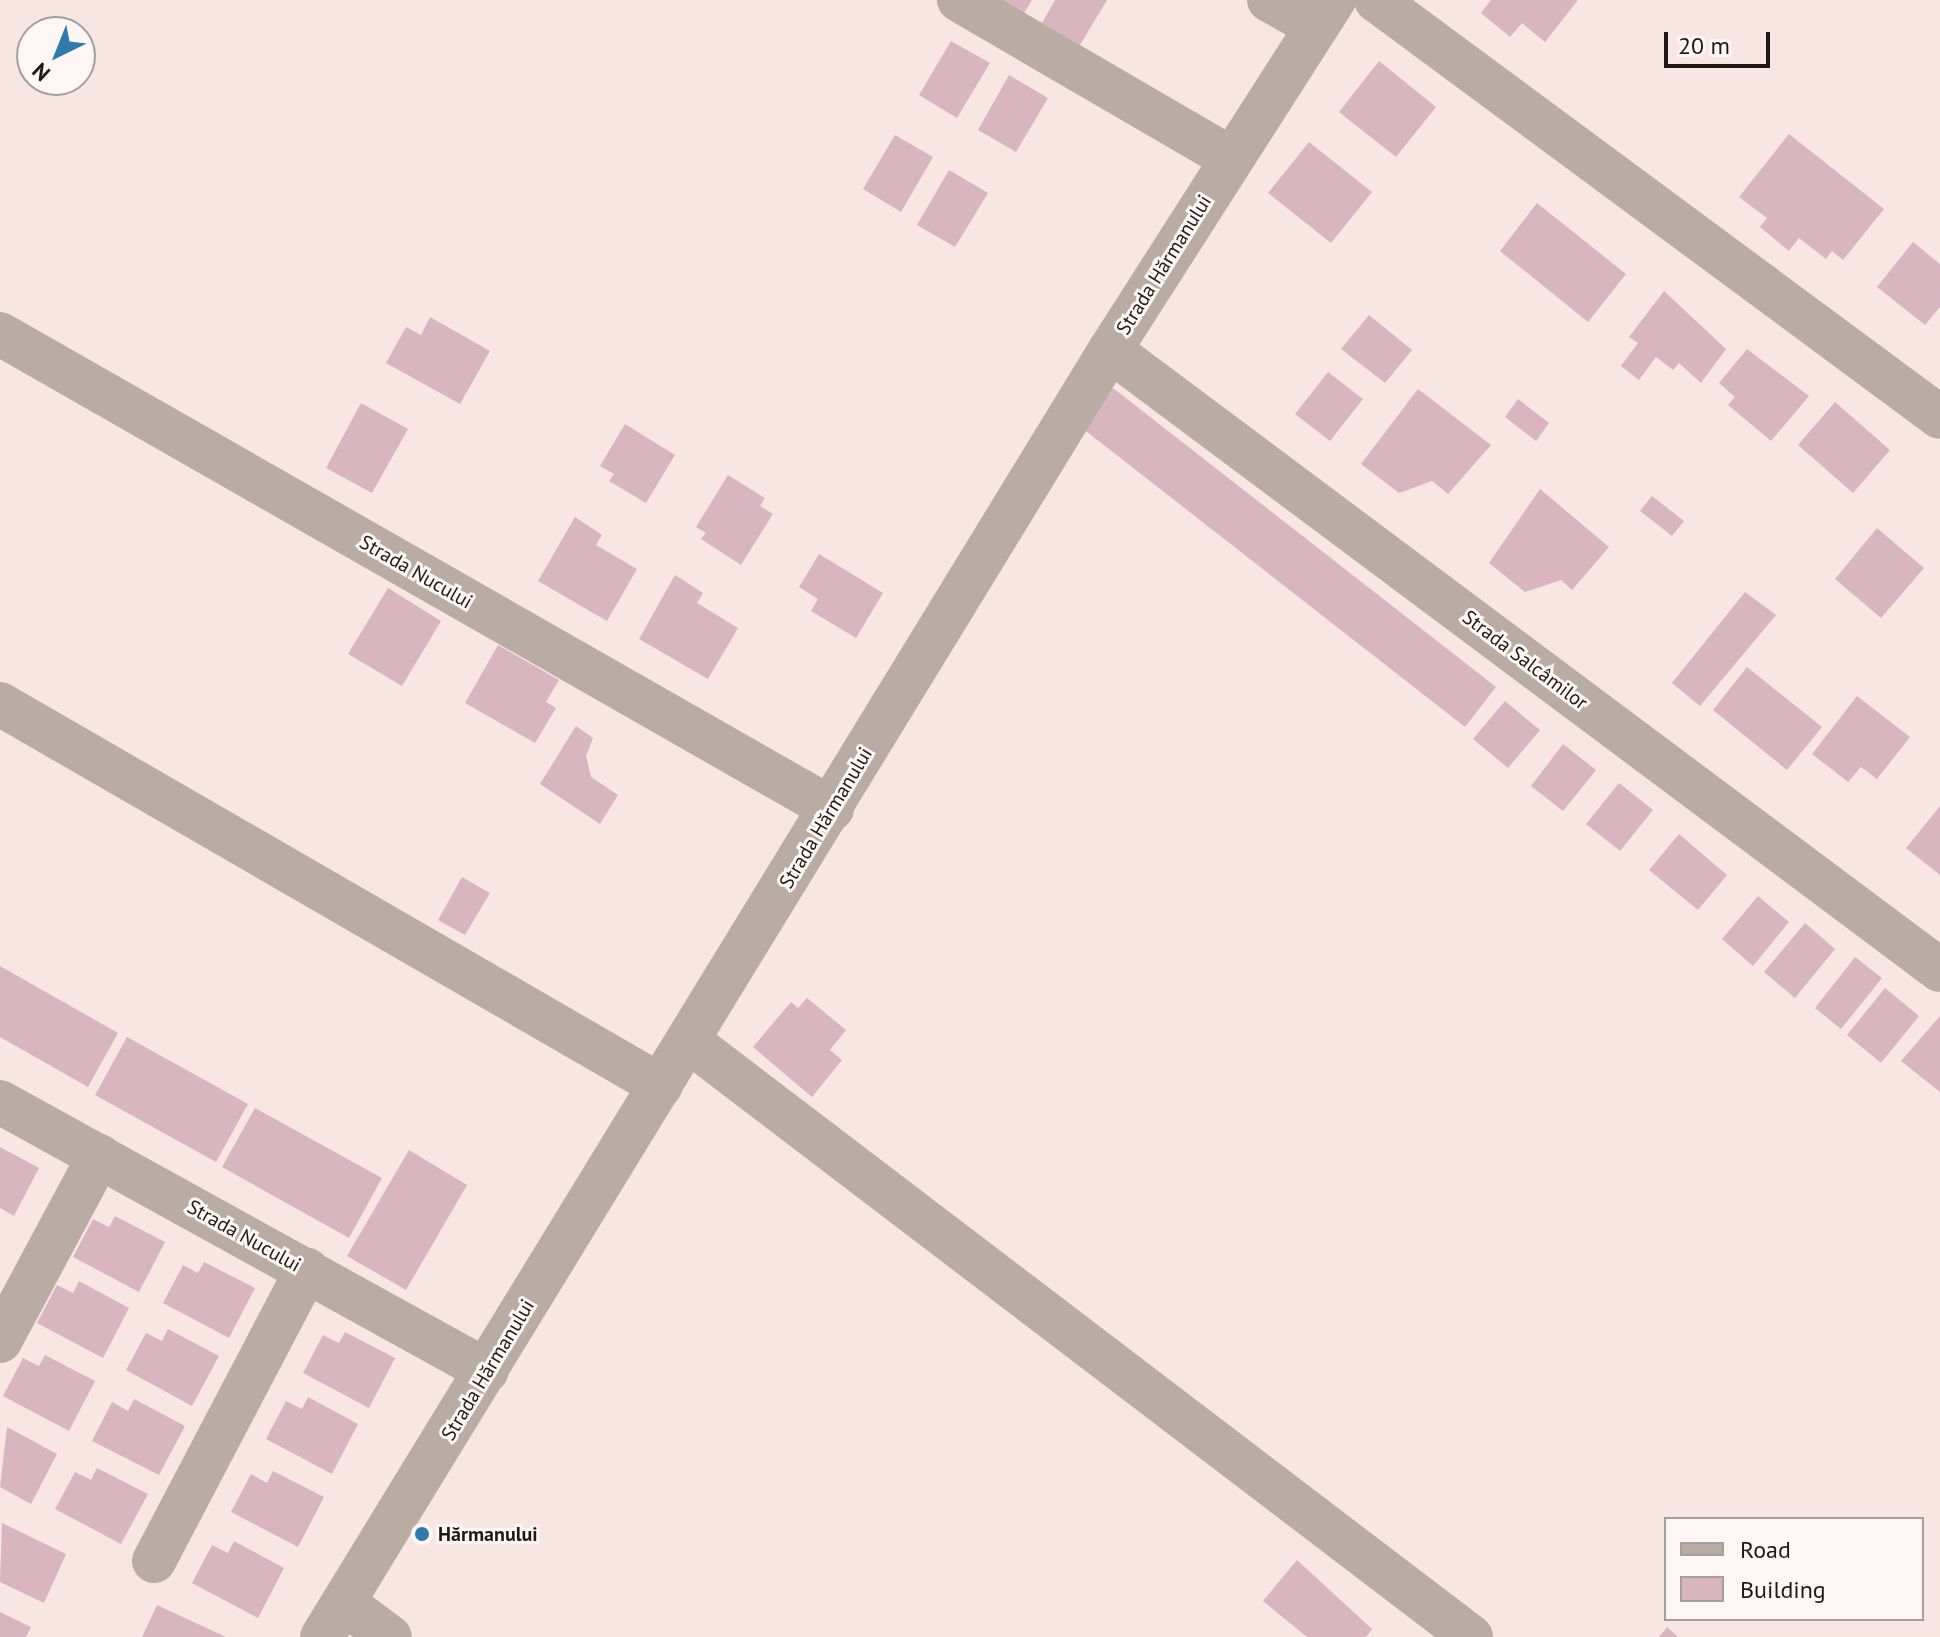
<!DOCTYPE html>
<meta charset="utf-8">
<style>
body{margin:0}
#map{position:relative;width:1940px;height:1637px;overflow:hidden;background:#f8e6e2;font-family:"PT Sans",sans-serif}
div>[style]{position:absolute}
.building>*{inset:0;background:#d9b6bf}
.minor>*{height:44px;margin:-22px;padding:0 22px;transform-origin:22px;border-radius:22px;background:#b8aca3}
.dots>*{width:22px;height:22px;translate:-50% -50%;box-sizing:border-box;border:4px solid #fdf6f4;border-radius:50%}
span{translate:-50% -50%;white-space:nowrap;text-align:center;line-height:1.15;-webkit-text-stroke:6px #fdf6f4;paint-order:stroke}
.street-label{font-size:20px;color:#1f1918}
.poi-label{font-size:20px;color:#1f1918;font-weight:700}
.left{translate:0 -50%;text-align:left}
.legend{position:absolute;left:1664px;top:1517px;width:260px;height:104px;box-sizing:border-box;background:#fdf6f4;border:2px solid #a49e9c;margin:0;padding:10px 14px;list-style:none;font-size:24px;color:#1f1918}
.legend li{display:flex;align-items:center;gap:16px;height:40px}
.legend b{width:40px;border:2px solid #a49e9c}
.north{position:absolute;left:16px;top:16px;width:80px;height:80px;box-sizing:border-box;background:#fdf6f4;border:2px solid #a49e9c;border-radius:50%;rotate:223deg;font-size:22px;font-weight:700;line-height:32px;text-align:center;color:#1f1918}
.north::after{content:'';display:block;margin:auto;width:28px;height:36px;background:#2f79ad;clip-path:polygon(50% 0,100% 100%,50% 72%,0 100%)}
.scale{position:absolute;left:1664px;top:32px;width:106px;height:36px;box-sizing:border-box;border:4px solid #1f1918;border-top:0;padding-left:10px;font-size:24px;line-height:28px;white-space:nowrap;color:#1f1918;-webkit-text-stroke:6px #fdf6f4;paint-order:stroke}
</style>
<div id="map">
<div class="building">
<div style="clip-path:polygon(1001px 0,1032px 0,1024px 13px)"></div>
<div style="clip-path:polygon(1055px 0,1107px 0,1080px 45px,1042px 23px)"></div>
<div style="clip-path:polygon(1491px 0,1578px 0,1545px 42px,1522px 23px,1510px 37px,1481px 13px)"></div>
<div style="clip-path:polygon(951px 41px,990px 63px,957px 118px,919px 95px)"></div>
<div style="clip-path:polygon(1379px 61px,1436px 107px,1396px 157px,1339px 112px)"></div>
<div style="clip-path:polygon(1009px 75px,1048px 98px,1016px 152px,978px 130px)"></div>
<div style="clip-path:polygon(1789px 134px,1884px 209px,1843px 260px,1832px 251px,1826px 259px,1799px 238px,1789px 251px,1760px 227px,1767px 218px,1739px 197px)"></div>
<div style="clip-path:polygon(895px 135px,933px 157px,901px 212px,863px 189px)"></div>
<div style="clip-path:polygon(1309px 142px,1372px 192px,1331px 243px,1268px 193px)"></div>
<div style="clip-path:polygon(949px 170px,988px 193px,955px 247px,917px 225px)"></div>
<div style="clip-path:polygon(1537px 203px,1626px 274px,1588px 322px,1500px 251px)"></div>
<div style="clip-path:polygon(1913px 242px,1940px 264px,1940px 307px,1925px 325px,1877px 287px)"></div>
<div style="clip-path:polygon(1664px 291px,1726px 349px,1701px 383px,1679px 363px,1673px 370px,1656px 357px,1639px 380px,1621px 366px,1638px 343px,1629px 337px)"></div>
<div style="clip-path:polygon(1369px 315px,1412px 350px,1385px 383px,1341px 349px)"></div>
<div style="clip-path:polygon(430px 317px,490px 351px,460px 404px,386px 363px,406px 327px,421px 335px)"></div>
<div style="clip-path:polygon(1747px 349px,1809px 396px,1771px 441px,1728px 405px,1735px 397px,1719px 383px)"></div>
<div style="clip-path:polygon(1328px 372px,1363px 399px,1330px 441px,1295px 414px)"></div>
<div style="clip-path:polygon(1113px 388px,1496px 687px,1465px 727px,1082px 428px)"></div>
<div style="clip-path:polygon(1418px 389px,1491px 445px,1448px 494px,1432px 481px,1399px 493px,1361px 464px)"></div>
<div style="clip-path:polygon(1518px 399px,1549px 423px,1536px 441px,1505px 417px)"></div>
<div style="clip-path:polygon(1835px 402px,1890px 450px,1853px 493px,1798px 445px)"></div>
<div style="clip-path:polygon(361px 403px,408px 429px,372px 493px,326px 468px)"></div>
<div style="clip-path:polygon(625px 424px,675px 455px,646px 503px,609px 481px,614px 474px,600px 466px)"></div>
<div style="clip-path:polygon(728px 475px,765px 498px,760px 506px,773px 514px,741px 565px,701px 539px,706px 533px,696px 527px)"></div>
<div style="clip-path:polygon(1540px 489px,1609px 547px,1572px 590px,1561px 580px,1525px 592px,1489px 563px)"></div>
<div style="clip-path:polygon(1652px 496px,1684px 521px,1672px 536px,1640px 511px)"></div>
<div style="clip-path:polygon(575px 517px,602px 535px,596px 545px,637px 569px,607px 621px,538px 581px)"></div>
<div style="clip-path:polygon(1877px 528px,1924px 568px,1881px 618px,1835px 579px)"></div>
<div style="clip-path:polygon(819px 554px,883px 593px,856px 638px,811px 611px,818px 599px,799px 587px)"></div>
<div style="clip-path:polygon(675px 575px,703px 593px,697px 603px,738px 628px,708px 679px,639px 639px)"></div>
<div style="clip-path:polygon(388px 588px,441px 621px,402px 686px,348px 654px)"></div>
<div style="clip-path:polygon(1745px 592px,1776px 615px,1700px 706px,1672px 683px)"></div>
<div style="clip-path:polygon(498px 645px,559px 680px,546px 702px,556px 708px,535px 743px,465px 703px)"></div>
<div style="clip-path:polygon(1747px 667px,1822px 727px,1787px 770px,1713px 710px)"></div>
<div style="clip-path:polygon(1857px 696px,1910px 737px,1877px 779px,1861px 767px,1848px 782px,1812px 754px)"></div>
<div style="clip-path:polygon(1505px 701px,1540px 730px,1508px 768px,1473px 739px)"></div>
<div style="clip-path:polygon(576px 726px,593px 738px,586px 756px,591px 777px,618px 795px,600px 824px,540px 784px)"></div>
<div style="clip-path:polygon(1563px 744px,1596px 770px,1563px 811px,1531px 786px)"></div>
<div style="clip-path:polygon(1619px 783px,1653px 810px,1620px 851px,1586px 824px)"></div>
<div style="clip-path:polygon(1940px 806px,1940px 875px,1906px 848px)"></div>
<div style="clip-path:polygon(1679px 834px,1727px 875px,1698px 910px,1649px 870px)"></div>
<div style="clip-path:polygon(462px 877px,490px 893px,465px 935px,438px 920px)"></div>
<div style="clip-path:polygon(1758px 896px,1789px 922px,1753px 966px,1722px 939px)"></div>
<div style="clip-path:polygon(1805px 923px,1835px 949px,1795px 998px,1764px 972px)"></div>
<div style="clip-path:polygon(1855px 957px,1882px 978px,1841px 1029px,1815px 1008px)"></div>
<div style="clip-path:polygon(0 966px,118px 1033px,88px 1087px,0 1037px)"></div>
<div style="clip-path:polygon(1885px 988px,1919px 1016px,1881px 1063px,1847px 1035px)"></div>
<div style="clip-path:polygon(807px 998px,846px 1030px,830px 1050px,842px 1060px,812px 1097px,753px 1047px,791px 1002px,798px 1008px)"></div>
<div style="clip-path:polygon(1940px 1016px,1940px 1092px,1901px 1061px)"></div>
<div style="clip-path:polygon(127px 1037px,248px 1104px,216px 1162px,95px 1095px)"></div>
<div style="clip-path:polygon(255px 1108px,382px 1178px,349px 1238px,222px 1167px)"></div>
<div style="clip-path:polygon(0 1147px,39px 1168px,14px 1216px,0 1208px)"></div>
<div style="clip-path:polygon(409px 1150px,467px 1185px,406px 1290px,347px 1256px)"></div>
<div style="clip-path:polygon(115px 1216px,165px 1242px,139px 1292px,73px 1257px,93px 1219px,109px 1227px)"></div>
<div style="clip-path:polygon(204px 1262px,255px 1288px,229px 1338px,163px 1303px,183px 1265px,198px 1273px)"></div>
<div style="clip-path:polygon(79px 1281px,129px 1308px,103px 1358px,37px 1323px,57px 1285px,73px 1293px)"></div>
<div style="clip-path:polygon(168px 1329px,219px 1356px,192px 1406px,126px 1370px,146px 1333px,162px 1341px)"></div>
<div style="clip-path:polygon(345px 1332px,395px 1358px,369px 1408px,303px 1373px,323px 1335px,339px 1343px)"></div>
<div style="clip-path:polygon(45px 1355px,95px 1381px,69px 1431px,3px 1396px,23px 1358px,39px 1366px)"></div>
<div style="clip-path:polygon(308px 1397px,358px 1424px,332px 1474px,266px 1439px,286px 1401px,302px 1409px)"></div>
<div style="clip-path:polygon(134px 1399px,185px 1426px,159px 1475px,92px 1441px,112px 1402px,128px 1411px)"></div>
<div style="clip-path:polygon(7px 1427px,57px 1454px,31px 1504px,0 1487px)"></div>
<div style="clip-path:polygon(97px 1468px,148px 1494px,121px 1544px,55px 1509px,75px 1472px,91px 1480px)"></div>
<div style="clip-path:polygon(273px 1471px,324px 1497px,298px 1547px,231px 1512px,251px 1474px,267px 1483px)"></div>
<div style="clip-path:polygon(2px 1523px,66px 1554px,44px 1603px,0 1582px)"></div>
<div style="clip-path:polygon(234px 1541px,284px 1568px,258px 1618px,192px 1583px,212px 1545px,228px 1553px)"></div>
<div style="clip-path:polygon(1297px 1560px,1372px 1629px,1366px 1637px,1307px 1637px,1263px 1601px)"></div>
<div style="clip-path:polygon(157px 1605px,226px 1637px,142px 1637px)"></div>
<div style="clip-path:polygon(0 1612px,31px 1627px,26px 1637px,0 1637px)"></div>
<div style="clip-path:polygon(1667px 1627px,1678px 1637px,1659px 1637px)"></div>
</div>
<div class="minor">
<div style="left:959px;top:0;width:315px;rotate:30.2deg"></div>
<div style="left:1269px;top:0;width:54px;rotate:29deg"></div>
<div style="left:1376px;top:0;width:701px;rotate:36.48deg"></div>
<div style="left:0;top:334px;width:958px;rotate:29.72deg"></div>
<div style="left:1110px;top:350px;width:1036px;rotate:36.76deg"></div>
<div style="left:0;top:704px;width:763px;rotate:30.02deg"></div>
<div style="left:690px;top:1042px;width:982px;rotate:37.3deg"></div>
<div style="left:0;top:1102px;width:556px;rotate:28.91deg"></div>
<div style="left:0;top:1341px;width:210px;rotate:-61.8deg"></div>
<div style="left:154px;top:1561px;width:329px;rotate:-62.3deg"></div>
<div style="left:344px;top:1603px;width:57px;rotate:36.5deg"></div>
<div style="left:322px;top:1637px;width:1509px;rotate:-58.52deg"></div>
<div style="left:1110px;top:350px;width:416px;rotate:-57.4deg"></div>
</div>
<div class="dots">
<div style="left:422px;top:1534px;background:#2f79ad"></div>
</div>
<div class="street-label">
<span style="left:1164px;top:265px;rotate:-58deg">Strada Hărmanului</span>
<span style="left:416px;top:572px;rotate:30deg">Strada Nucului</span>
<span style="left:1525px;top:660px;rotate:37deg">Strada Salcâmilor</span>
<span style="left:826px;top:818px;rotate:-59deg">Strada Hărmanului</span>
<span style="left:244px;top:1236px;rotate:29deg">Strada Nucului</span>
<span style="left:488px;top:1370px;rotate:-59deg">Strada Hărmanului</span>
</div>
<div class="poi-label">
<span class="left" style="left:438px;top:1534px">Hărmanului</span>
</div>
<ul class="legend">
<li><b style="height:10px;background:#b8aca3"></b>Road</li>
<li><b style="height:22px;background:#d9b6bf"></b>Building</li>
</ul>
<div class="north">N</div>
<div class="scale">20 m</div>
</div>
